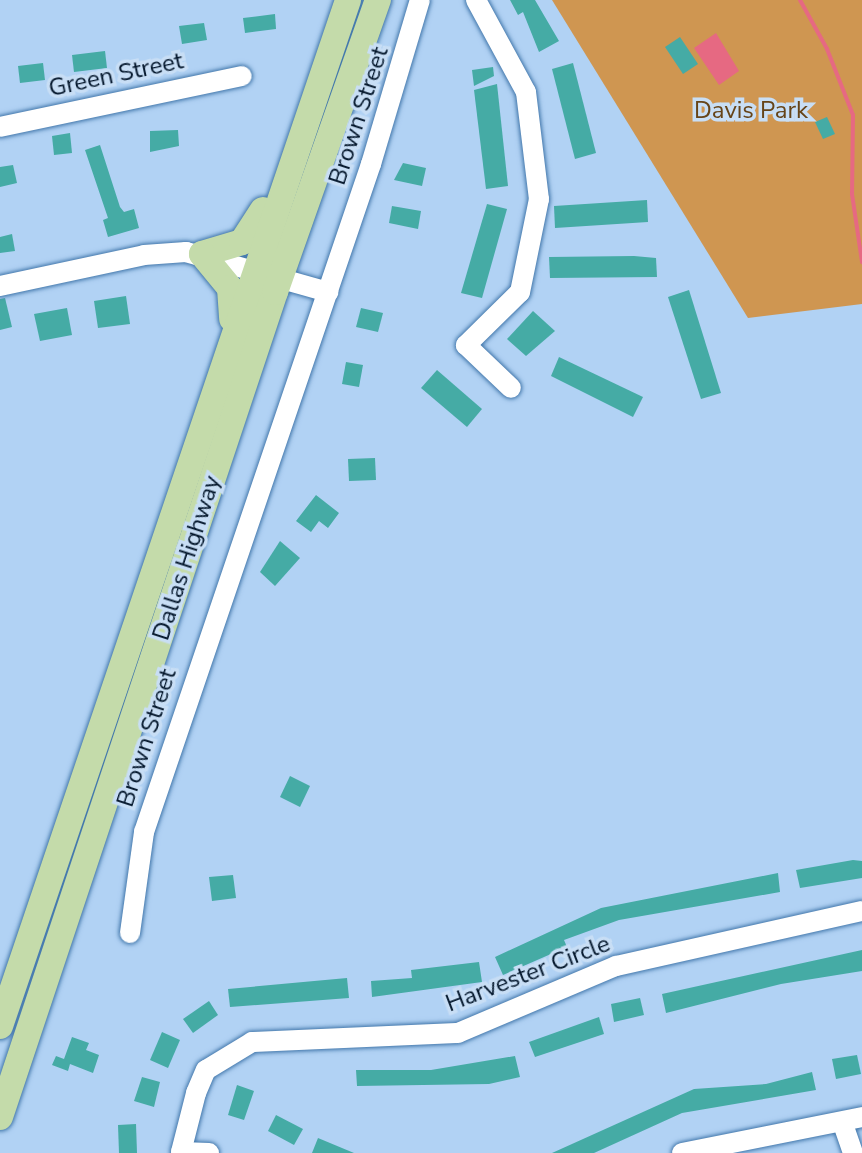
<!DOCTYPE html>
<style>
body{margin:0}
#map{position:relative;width:862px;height:1153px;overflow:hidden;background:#b1d2f4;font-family:"Nunito Sans",sans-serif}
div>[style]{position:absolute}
.green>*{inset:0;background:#cf9651}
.water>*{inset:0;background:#e66982}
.stream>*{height:4px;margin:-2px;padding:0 2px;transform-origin:2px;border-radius:2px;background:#e66982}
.building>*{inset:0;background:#45aba5}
.roads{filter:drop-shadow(0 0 2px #4277ab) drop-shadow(0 0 2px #4277ab)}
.minor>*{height:20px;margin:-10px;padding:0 10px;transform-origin:10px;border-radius:10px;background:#fff}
.major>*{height:26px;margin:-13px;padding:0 13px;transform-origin:13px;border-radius:13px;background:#c4dbaa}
span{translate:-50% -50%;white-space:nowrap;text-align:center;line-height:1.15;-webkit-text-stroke:7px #c8def5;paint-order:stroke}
.street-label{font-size:24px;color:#02152a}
.park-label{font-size:24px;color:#664418}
</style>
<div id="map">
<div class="green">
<div style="clip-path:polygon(552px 0,862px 0,862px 304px,748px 318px)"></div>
</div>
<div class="water">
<div style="clip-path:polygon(716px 33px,739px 71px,719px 85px,694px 48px)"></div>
</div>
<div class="stream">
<div style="left:800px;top:0;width:56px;rotate:61.1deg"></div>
<div style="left:827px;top:49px;width:71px;rotate:68.5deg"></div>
<div style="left:853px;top:115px;width:79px;rotate:90.7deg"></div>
<div style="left:852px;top:194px;width:69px;rotate:81.6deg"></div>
</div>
<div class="building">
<div style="clip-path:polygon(510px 0,535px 0,559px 41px,539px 52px,523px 12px,518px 15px)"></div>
<div style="clip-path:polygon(275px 14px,276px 29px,245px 33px,243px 18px)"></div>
<div style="clip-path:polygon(204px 23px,207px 40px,182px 44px,179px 26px)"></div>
<div style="clip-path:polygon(680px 37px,698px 64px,683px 74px,665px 47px)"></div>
<div style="clip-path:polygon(105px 51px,107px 68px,74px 72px,72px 55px)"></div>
<div style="clip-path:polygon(43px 63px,45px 80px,20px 83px,18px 66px)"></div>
<div style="clip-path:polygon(573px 63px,596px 153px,575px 159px,552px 69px)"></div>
<div style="clip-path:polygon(493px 67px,494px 76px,474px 86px,472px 70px)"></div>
<div style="clip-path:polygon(497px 84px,508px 186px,486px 189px,474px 90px)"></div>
<div style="clip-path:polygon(827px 117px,835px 134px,823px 139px,815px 122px)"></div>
<div style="clip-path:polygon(178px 130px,179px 146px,150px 152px,150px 131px)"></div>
<div style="clip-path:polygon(70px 133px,72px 153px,54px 155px,52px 136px)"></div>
<div style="clip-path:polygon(100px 145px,120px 207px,124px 212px,134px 209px,139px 228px,108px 237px,103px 220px,108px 218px,85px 150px)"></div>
<div style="clip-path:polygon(403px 163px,426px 168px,422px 186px,394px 180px)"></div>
<div style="clip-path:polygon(13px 165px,17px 183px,0 187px,0 167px)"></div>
<div style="clip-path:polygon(647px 200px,648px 222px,555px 228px,554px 206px)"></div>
<div style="clip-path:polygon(487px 204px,507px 209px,482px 298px,461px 293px)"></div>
<div style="clip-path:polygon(392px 206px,421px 211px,418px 229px,389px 223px)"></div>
<div style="clip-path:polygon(12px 234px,15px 251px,0 253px,0 237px)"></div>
<div style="clip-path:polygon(634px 256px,656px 258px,657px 277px,550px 278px,549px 257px)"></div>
<div style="clip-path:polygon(689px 290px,721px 393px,701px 399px,668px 297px)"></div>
<div style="clip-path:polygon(126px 296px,130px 324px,98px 328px,94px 301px)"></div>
<div style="clip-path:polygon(5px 298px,12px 327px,0 330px,0 299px)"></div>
<div style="clip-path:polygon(67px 308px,72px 335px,40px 341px,34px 314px)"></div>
<div style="clip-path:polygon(361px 308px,383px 313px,378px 332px,356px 327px)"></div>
<div style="clip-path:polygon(533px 311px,555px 331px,526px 356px,507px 339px)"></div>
<div style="clip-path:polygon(559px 357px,643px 397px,633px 417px,551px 376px)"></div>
<div style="clip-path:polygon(346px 362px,363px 365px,359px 387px,342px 384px)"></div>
<div style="clip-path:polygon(437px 370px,482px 409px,467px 427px,421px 388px)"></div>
<div style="clip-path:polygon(375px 458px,376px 480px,349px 481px,348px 459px)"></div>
<div style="clip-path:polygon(316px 495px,339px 513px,328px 528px,319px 521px,311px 532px,296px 521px)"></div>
<div style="clip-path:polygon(280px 541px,300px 558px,275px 586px,260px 572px)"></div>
<div style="clip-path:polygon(290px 776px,310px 786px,300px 807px,280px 797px)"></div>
<div style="clip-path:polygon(853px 860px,862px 861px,862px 878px,800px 888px,796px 870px)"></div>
<div style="clip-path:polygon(778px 873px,780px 892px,619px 920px,564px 940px,567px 947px,503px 975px,495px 957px,601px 908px)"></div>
<div style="clip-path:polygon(233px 875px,236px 898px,212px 901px,209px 877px)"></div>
<div style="clip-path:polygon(862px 950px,862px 971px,781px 984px,666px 1013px,662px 994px)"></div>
<div style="clip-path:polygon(479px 962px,482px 982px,372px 997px,371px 981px,412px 978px,411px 970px)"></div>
<div style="clip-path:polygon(347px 978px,349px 998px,230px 1007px,228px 989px)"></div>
<div style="clip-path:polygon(640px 998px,644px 1015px,614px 1022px,611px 1004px)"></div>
<div style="clip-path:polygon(209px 1001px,218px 1015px,193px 1033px,183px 1019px)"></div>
<div style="clip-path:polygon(599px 1017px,604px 1034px,535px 1057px,529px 1042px)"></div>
<div style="clip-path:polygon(162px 1032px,180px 1040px,168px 1068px,150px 1060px)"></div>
<div style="clip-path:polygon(72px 1037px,89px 1043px,86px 1050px,99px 1055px,93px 1073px,70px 1064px,68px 1071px,52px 1065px,56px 1056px,64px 1059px)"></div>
<div style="clip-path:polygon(857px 1055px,861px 1074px,836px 1079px,832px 1059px)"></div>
<div style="clip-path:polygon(515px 1056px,520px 1077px,489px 1084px,357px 1086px,356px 1070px,431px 1070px)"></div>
<div style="clip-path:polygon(812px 1072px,816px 1090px,682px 1113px,594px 1153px,552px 1153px,694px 1089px,766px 1084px)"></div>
<div style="clip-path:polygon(142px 1077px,160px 1082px,154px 1107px,134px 1101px)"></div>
<div style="clip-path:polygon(237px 1085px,254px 1091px,244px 1120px,228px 1115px)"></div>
<div style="clip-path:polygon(276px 1115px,303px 1129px,294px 1145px,268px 1131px)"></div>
<div style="clip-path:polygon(136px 1124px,137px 1153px,119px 1153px,118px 1125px)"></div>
<div style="clip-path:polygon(318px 1138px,354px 1153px,312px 1153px)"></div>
</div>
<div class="roads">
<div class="minor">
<div style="left:476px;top:0;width:105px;rotate:61.5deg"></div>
<div style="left:526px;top:92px;width:108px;rotate:83.1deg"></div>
<div style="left:539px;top:199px;width:95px;rotate:101.5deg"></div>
<div style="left:520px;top:292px;width:76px;rotate:135.5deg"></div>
<div style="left:466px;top:345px;width:62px;rotate:43.7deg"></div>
<div style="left:0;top:127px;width:247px;rotate:-11.9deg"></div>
<div style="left:0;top:286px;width:147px;rotate:-12.1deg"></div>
<div style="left:144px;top:255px;width:42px;rotate:-4.1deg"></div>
<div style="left:186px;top:252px;width:148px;rotate:15.7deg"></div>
<div style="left:130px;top:933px;width:102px;rotate:-82.1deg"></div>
<div style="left:144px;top:832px;width:706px;rotate:-71.23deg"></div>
<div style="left:371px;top:164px;width:171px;rotate:-73.4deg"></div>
<div style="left:843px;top:1124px;width:31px;rotate:71deg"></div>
<div style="left:209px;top:1153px;width:28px;rotate:-178deg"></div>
<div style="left:181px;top:1152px;width:61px;rotate:-75.7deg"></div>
<div style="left:196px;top:1093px;width:25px;rotate:-67deg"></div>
<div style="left:206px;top:1070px;width:54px;rotate:-31.3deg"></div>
<div style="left:252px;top:1042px;width:206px;rotate:-2.5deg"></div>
<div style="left:458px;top:1033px;width:172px;rotate:-23deg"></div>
<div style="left:616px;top:966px;width:252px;rotate:-12.6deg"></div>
<div style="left:682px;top:1153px;width:184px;rotate:-11.3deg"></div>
</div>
<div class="major">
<div style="left:202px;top:254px;width:42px;rotate:-16.7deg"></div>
<div style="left:242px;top:242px;width:38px;rotate:-57deg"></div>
<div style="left:202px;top:254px;width:44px;rotate:50.5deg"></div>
<div style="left:230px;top:288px;width:31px;rotate:86deg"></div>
<div style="left:0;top:1026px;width:1083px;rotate:-71.26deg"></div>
<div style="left:0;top:1117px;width:870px;rotate:-71.57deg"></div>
<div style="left:275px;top:292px;width:310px;rotate:-70.6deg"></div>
</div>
</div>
<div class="street-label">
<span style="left:116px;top:75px;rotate:-12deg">Green Street</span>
<span style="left:359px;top:116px;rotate:-72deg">Brown Street</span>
<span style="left:187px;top:558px;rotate:-72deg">Dallas Highway</span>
<span style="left:147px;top:738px;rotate:-72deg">Brown Street</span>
<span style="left:528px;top:974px;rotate:-21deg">Harvester Circle</span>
</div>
<div class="park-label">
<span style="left:751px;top:111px">Davis Park</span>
</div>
</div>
